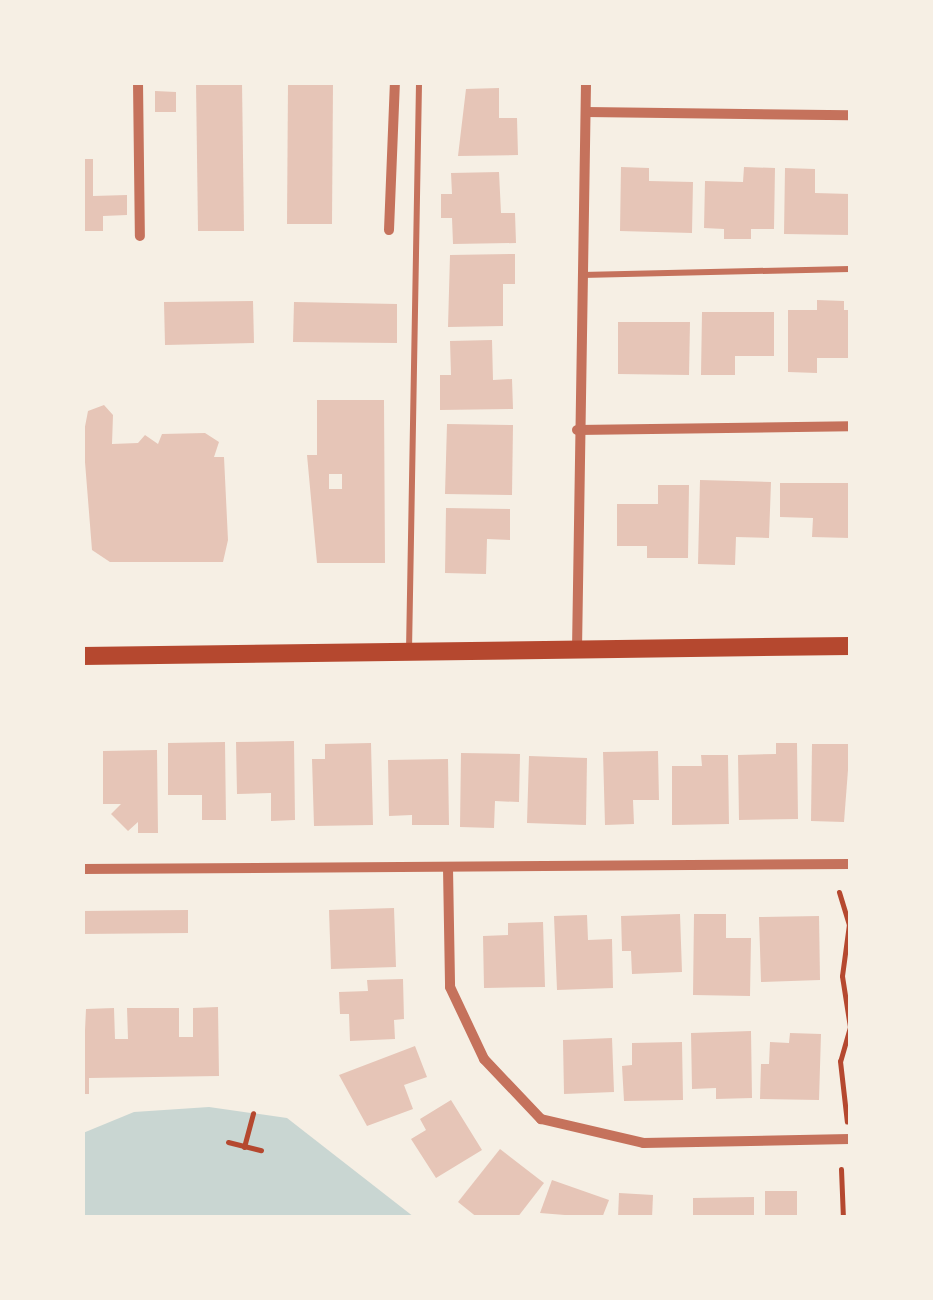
<!DOCTYPE html>
<style>
body{margin:0}
#map{position:relative;width:933px;height:1300px;overflow:hidden;background:#f6efe4;font-family:"Space Grotesk",sans-serif}
div>[style]{position:absolute}
.water>*{inset:0;background:#c9d6d2}
.building>*{inset:0;background:#e6c5b7}
.path>*{height:5px;margin:-2.5px;padding:0 2.5px;transform-origin:2.5px;border-radius:2.5px;background:#b5482f}
.service>*{height:6px;margin:-3px;padding:0 3px;transform-origin:3px;border-radius:3px;background:#c5725c}
.minor>*{height:10px;margin:-5px;padding:0 5px;transform-origin:5px;border-radius:5px;background:#c5725c}
.primary>*{height:18px;margin:-9px;padding:0 9px;transform-origin:9px;border-radius:9px;background:#b5482f}
span{translate:-50% -50%;white-space:nowrap;text-align:center;line-height:1.15;-webkit-text-stroke:8px #f6efe4;paint-order:stroke}
.frame{position:absolute;inset:0;border:85px solid #f6efe4;pointer-events:none}
</style>
<div id="map">
<div class="water">
<div style="clip-path:polygon(209px 1107px,287px 1118px,414px 1217px,83px 1218px,83px 1133px,134px 1112px)"></div>
</div>
<div class="building">
<div style="clip-path:polygon(196px 82px,242px 82px,244px 231px,198px 231px)"></div>
<div style="clip-path:polygon(288px 82px,333px 82px,332px 224px,287px 224px)"></div>
<div style="clip-path:polygon(499px 88px,499px 118px,517px 118px,518px 155px,458px 156px,466px 89px)"></div>
<div style="clip-path:polygon(155px 91px,176px 92px,176px 112px,155px 112px)"></div>
<div style="clip-path:polygon(82px 159px,93px 159px,93px 196px,127px 195px,127px 215px,103px 216px,103px 231px,82px 231px)"></div>
<div style="clip-path:polygon(621px 167px,649px 168px,649px 181px,693px 182px,692px 233px,620px 231px)"></div>
<div style="clip-path:polygon(744px 167px,775px 168px,774px 229px,751px 229px,751px 239px,724px 239px,724px 229px,704px 228px,705px 181px,743px 182px)"></div>
<div style="clip-path:polygon(785px 168px,815px 169px,815px 193px,850px 194px,850px 235px,784px 234px)"></div>
<div style="clip-path:polygon(499px 172px,501px 213px,515px 213px,516px 243px,453px 244px,452px 218px,441px 218px,441px 194px,452px 194px,451px 173px)"></div>
<div style="clip-path:polygon(515px 254px,515px 284px,503px 284px,503px 326px,448px 327px,450px 255px)"></div>
<div style="clip-path:polygon(817px 300px,844px 301px,844px 310px,850px 310px,850px 358px,817px 358px,817px 373px,788px 372px,788px 310px,817px 310px)"></div>
<div style="clip-path:polygon(253px 301px,254px 343px,165px 345px,164px 302px)"></div>
<div style="clip-path:polygon(294px 302px,397px 304px,397px 343px,293px 342px)"></div>
<div style="clip-path:polygon(702px 312px,774px 312px,774px 356px,735px 356px,735px 375px,701px 375px)"></div>
<div style="clip-path:polygon(618px 322px,690px 322px,689px 375px,618px 374px)"></div>
<div style="clip-path:polygon(492px 340px,493px 380px,512px 379px,513px 409px,440px 410px,440px 375px,451px 375px,450px 341px)"></div>
<div style="clip-path:polygon(evenodd,317px 400px,384px 400px,385px 563px,317px 563px,307px 455px,317px 455px,317px 400px,329px 474px,342px 474px,342px 489px,329px 489px,329px 474px)"></div>
<div style="clip-path:polygon(104px 405px,113px 415px,112px 444px,138px 443px,145px 435px,158px 444px,162px 434px,205px 433px,219px 442px,214px 457px,224px 457px,228px 540px,223px 562px,110px 562px,92px 550px,83px 437px,88px 411px)"></div>
<div style="clip-path:polygon(447px 424px,513px 425px,512px 495px,445px 494px)"></div>
<div style="clip-path:polygon(700px 480px,771px 482px,769px 538px,736px 537px,735px 565px,698px 564px)"></div>
<div style="clip-path:polygon(780px 483px,850px 483px,850px 538px,812px 537px,813px 518px,780px 517px)"></div>
<div style="clip-path:polygon(658px 485px,689px 485px,688px 558px,647px 558px,647px 546px,617px 546px,617px 504px,658px 504px)"></div>
<div style="clip-path:polygon(446px 508px,510px 509px,510px 540px,487px 539px,486px 574px,445px 573px)"></div>
<div style="clip-path:polygon(294px 741px,295px 820px,271px 821px,271px 793px,237px 794px,236px 742px)"></div>
<div style="clip-path:polygon(225px 742px,226px 820px,202px 820px,202px 795px,168px 795px,168px 743px)"></div>
<div style="clip-path:polygon(371px 743px,373px 825px,314px 826px,312px 759px,325px 759px,325px 744px)"></div>
<div style="clip-path:polygon(776px 743px,797px 743px,798px 819px,739px 820px,738px 755px,776px 754px)"></div>
<div style="clip-path:polygon(812px 744px,850px 744px,844px 822px,811px 821px)"></div>
<div style="clip-path:polygon(157px 750px,158px 833px,138px 833px,138px 822px,128px 831px,111px 814px,121px 804px,103px 804px,103px 751px)"></div>
<div style="clip-path:polygon(658px 751px,659px 800px,633px 800px,634px 824px,605px 825px,603px 752px)"></div>
<div style="clip-path:polygon(461px 753px,520px 754px,519px 802px,495px 801px,494px 828px,460px 827px)"></div>
<div style="clip-path:polygon(701px 755px,728px 755px,729px 824px,672px 825px,672px 766px,702px 766px)"></div>
<div style="clip-path:polygon(529px 756px,587px 758px,586px 825px,527px 823px)"></div>
<div style="clip-path:polygon(448px 759px,449px 825px,412px 825px,412px 815px,389px 816px,388px 760px)"></div>
<div style="clip-path:polygon(394px 908px,396px 967px,331px 969px,329px 910px)"></div>
<div style="clip-path:polygon(188px 910px,188px 933px,82px 934px,82px 911px)"></div>
<div style="clip-path:polygon(680px 914px,682px 972px,632px 974px,631px 951px,622px 951px,621px 916px)"></div>
<div style="clip-path:polygon(694px 914px,726px 914px,726px 938px,751px 938px,750px 996px,693px 995px)"></div>
<div style="clip-path:polygon(587px 915px,588px 940px,612px 939px,613px 988px,557px 990px,554px 916px)"></div>
<div style="clip-path:polygon(819px 916px,820px 980px,761px 982px,759px 917px)"></div>
<div style="clip-path:polygon(543px 922px,545px 987px,484px 988px,483px 936px,508px 935px,508px 923px)"></div>
<div style="clip-path:polygon(403px 979px,404px 1019px,394px 1020px,395px 1039px,350px 1041px,349px 1014px,340px 1014px,339px 992px,368px 991px,367px 980px)"></div>
<div style="clip-path:polygon(218px 1007px,219px 1076px,89px 1078px,89px 1094px,82px 1094px,86px 1009px,114px 1008px,115px 1039px,128px 1039px,127px 1008px,179px 1008px,179px 1037px,193px 1037px,193px 1008px)"></div>
<div style="clip-path:polygon(751px 1031px,752px 1098px,716px 1099px,716px 1088px,692px 1089px,691px 1033px)"></div>
<div style="clip-path:polygon(790px 1033px,821px 1034px,819px 1100px,760px 1099px,761px 1064px,769px 1064px,770px 1042px,789px 1043px)"></div>
<div style="clip-path:polygon(612px 1038px,614px 1092px,564px 1094px,563px 1040px)"></div>
<div style="clip-path:polygon(682px 1042px,683px 1100px,624px 1101px,622px 1066px,632px 1065px,632px 1043px)"></div>
<div style="clip-path:polygon(415px 1046px,427px 1077px,404px 1085px,413px 1109px,367px 1126px,339px 1075px)"></div>
<div style="clip-path:polygon(451px 1100px,482px 1150px,436px 1178px,411px 1139px,426px 1130px,420px 1119px)"></div>
<div style="clip-path:polygon(500px 1149px,544px 1183px,517px 1218px,478px 1218px,458px 1202px)"></div>
<div style="clip-path:polygon(552px 1180px,609px 1200px,602px 1218px,540px 1213px)"></div>
<div style="clip-path:polygon(765px 1191px,797px 1191px,797px 1218px,765px 1218px)"></div>
<div style="clip-path:polygon(619px 1193px,653px 1195px,652px 1218px,618px 1218px)"></div>
<div style="clip-path:polygon(754px 1197px,754px 1218px,693px 1218px,693px 1198px)"></div>
</div>
<div class="path">
<div style="left:839px;top:892px;width:34px;rotate:73deg"></div>
<div style="left:849px;top:924px;width:52px;rotate:97.7deg"></div>
<div style="left:842px;top:976px;width:52px;rotate:81.1deg"></div>
<div style="left:850px;top:1027px;width:35px;rotate:106deg"></div>
<div style="left:840px;top:1061px;width:61px;rotate:83.5deg"></div>
<div style="left:228px;top:1142px;width:34px;rotate:14deg"></div>
<div style="left:244px;top:1147px;width:35px;rotate:-75deg"></div>
<div style="left:841px;top:1169px;width:49px;rotate:87.7deg"></div>
</div>
<div class="service">
<div style="left:582px;top:275px;width:268px;rotate:-1.3deg"></div>
<div style="left:409px;top:651px;width:569px;rotate:-88.99deg"></div>
</div>
<div class="minor">
<div style="left:138px;top:82px;width:154px;rotate:89.3deg"></div>
<div style="left:586px;top:112px;width:264px;rotate:0.7deg"></div>
<div style="left:389px;top:230px;width:148px;rotate:-87.7deg"></div>
<div style="left:577px;top:430px;width:273px;rotate:-0.8deg"></div>
<div style="left:577px;top:650px;width:568px;rotate:-89.09deg"></div>
<div style="left:448px;top:868px;width:119px;rotate:89deg"></div>
<div style="left:450px;top:987px;width:80px;rotate:64.7deg"></div>
<div style="left:484px;top:1059px;width:83px;rotate:46.5deg"></div>
<div style="left:541px;top:1119px;width:105px;rotate:13.2deg"></div>
<div style="left:643px;top:1143px;width:207px;rotate:-1.1deg"></div>
<div style="left:82px;top:869px;width:768px;rotate:-0.37deg"></div>
</div>
<div class="primary">
<div style="left:82px;top:656px;width:768px;rotate:-0.75deg"></div>
</div>
<div class="frame"></div>
</div>
